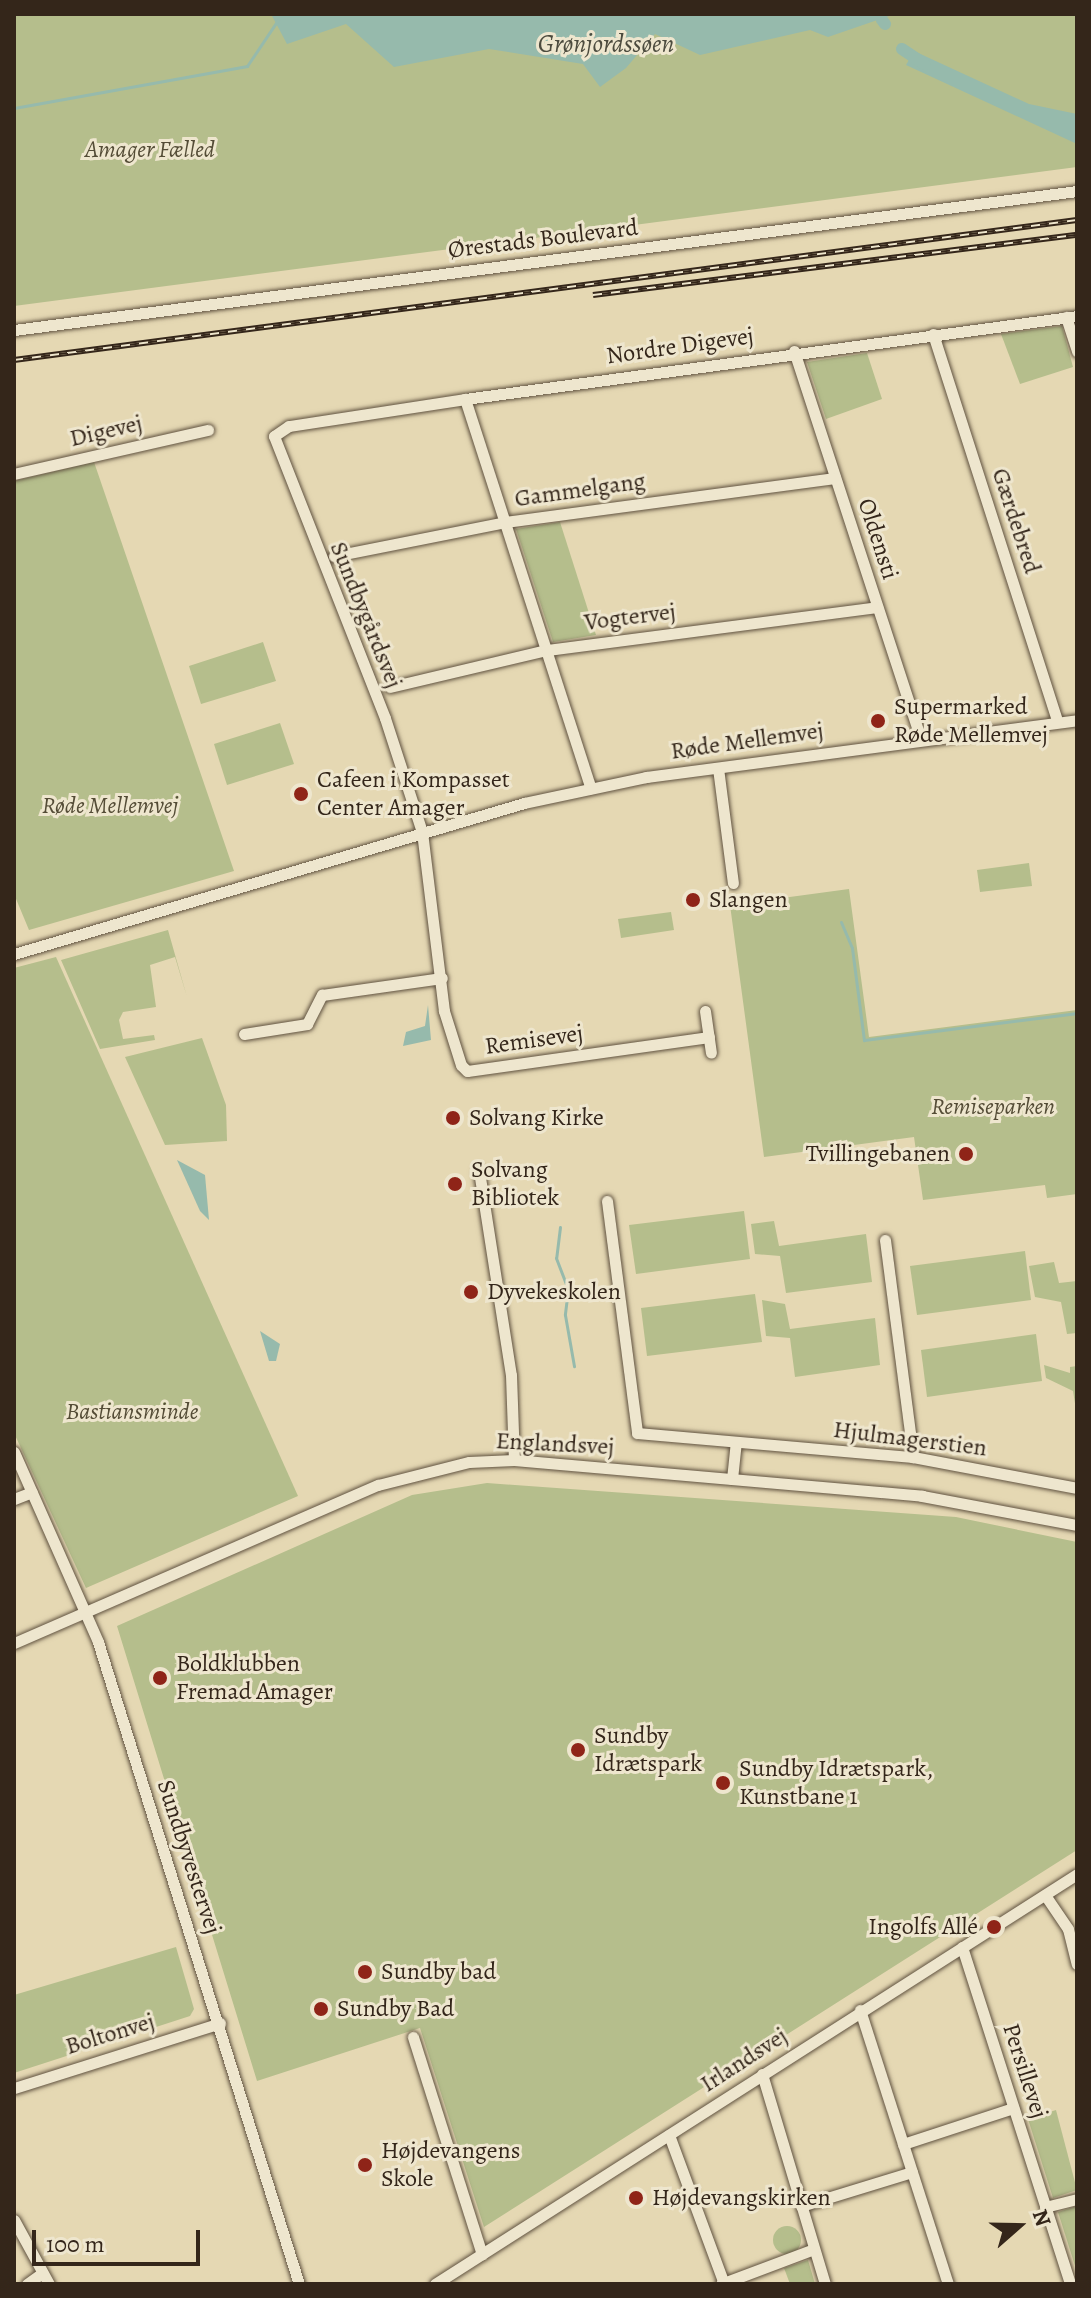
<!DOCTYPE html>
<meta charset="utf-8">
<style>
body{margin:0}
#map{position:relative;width:1091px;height:2298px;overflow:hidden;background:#e5d8b3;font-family:Alegreya,serif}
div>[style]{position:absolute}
.green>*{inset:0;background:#b5be8c}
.round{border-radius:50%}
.water>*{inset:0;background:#96baac}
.stream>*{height:3px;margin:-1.5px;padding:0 1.5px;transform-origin:1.5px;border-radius:1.5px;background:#96baac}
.canal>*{height:12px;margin:-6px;padding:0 6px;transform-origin:6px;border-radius:6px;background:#96baac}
.roads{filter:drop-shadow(0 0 2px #605240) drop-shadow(0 0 2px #605240)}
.minor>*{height:11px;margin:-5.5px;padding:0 5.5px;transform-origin:5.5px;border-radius:5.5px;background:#eee6ce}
.rail>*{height:6px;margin-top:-3px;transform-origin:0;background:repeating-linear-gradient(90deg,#eee6ce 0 9px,#34261a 0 18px);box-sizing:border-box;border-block:2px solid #34261a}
.dots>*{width:22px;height:22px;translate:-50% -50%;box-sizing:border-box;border:4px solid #eee6ce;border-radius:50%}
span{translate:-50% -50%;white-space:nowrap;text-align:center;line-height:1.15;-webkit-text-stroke:6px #eee6ce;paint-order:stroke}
.park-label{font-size:24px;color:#544c36;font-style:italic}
.street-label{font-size:24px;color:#34261a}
.poi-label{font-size:24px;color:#34261a}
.left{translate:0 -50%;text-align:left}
.right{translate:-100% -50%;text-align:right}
.water-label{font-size:26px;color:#4c4b3e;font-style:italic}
.frame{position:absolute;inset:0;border:16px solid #34261a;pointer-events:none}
.north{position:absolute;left:979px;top:2186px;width:80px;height:80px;-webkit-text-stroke:6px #eee6ce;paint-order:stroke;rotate:70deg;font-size:22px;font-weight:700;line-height:32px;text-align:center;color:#34261a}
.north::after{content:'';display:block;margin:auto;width:28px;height:36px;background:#34261a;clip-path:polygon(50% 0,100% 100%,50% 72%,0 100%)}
.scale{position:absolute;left:32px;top:2230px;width:168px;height:36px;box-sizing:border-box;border:4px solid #34261a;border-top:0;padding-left:10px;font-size:24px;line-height:28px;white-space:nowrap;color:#34261a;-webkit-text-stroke:6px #eee6ce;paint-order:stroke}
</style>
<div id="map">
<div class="green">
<div style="clip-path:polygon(14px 14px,1077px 14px,1077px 167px,14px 306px)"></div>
<div style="clip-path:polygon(1062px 326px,1073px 367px,1020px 384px,1001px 334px)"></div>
<div style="clip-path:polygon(867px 353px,882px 399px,826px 419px,807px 362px)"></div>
<div style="clip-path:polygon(94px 462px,234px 871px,29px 930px,14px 894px,14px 481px)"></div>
<div style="clip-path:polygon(560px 522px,596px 635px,553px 642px,516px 529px)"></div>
<div style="clip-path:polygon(263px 642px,276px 681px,201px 704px,189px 666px)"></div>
<div style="clip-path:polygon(280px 723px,294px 764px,227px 785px,214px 744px)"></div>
<div style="clip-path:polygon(1029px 863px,1032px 886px,980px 892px,977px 870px)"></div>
<div style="clip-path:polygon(849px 889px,869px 1037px,1077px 1010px,1077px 1194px,1047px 1198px,1045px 1185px,923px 1200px,914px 1137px,764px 1157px,730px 905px)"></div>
<div style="clip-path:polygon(671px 912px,674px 930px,621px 938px,618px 919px)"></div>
<div style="clip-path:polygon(168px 930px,187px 997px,175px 957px,150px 965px,156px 1007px,123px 1012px,119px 1020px,123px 1039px,154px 1035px,155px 1040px,100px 1049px,61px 960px)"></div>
<div style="clip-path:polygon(56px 957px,298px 1496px,86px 1588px,14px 1433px,14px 968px)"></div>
<div style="clip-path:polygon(202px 1038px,226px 1105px,227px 1141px,165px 1145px,125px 1057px)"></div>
<div style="clip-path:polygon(744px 1211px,750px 1259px,636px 1274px,629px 1225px)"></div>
<div style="clip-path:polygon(774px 1221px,779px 1246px,866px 1234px,872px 1282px,786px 1293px,780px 1256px,755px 1254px,751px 1224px)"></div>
<div style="clip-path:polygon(1025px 1251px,1031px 1300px,917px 1315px,910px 1266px)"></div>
<div style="clip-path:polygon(1054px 1262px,1059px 1283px,1077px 1281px,1077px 1333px,1067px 1334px,1061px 1302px,1035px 1297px,1029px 1266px)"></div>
<div style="clip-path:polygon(755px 1294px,762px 1342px,647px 1356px,641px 1308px)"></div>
<div style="clip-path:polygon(762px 1300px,785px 1304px,790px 1329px,875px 1318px,880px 1365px,795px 1377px,790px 1338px,766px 1336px)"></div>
<div style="clip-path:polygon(1036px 1334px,1042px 1381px,927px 1397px,921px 1350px)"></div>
<div style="clip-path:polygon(1044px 1365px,1070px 1373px,1070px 1367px,1077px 1366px,1077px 1416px,1073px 1391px,1046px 1378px)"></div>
<div style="clip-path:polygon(487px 1483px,956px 1517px,1077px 1542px,1077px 1850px,484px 2227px,420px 2028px,257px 2081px,117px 1626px,412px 1495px)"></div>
<div style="clip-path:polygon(176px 1947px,194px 2009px,190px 2016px,14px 2073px,14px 1995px)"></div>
<div style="clip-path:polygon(1056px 2110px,1077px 2190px,1053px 2198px,1028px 2119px)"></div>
<div style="clip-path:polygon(1077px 2206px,1077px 2272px,1058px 2212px)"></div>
<div class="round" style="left:773px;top:2226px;width:28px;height:28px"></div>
<div style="clip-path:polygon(808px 2260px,815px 2284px,790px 2284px,784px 2268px)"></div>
</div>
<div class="water">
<div style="clip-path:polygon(271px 14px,895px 14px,828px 37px,810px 30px,700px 55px,655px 34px,626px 68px,600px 87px,583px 64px,489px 49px,394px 67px,346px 24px,287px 44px)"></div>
<div style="clip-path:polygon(914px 51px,1029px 104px,1077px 114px,1077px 144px,906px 65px)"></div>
<div style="clip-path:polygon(428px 1005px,431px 1040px,403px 1046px,406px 1032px,425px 1026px)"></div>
<div style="clip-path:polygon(177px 1160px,205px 1175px,209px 1220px,200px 1211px)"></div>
<div style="clip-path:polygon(260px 1331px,280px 1344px,276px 1361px,269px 1361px)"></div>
</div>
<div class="stream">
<div style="left:14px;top:108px;width:237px;rotate:-10.2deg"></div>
<div style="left:247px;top:66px;width:63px;rotate:-56.1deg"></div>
<div style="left:841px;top:922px;width:28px;rotate:67deg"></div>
<div style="left:852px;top:948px;width:93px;rotate:82.6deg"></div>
<div style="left:864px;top:1040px;width:215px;rotate:-7.2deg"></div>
<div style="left:560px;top:1227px;width:31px;rotate:97deg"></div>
<div style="left:556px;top:1258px;width:33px;rotate:69deg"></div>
<div style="left:568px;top:1289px;width:26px;rotate:97deg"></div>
<div style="left:565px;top:1315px;width:52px;rotate:80deg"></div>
</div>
<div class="canal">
<div style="left:882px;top:20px;width:5px;rotate:53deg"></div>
<div style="left:902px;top:49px;width:27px;rotate:34deg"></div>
</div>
<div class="roads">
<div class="minor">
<div style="left:1066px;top:317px;width:36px;rotate:72deg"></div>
<div style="left:14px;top:330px;width:1072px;rotate:-7.45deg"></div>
<div style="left:933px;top:334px;width:406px;rotate:72.2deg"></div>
<div style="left:794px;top:351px;width:409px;rotate:71.9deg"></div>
<div style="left:465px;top:399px;width:409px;rotate:72.1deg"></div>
<div style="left:14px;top:474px;width:199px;rotate:-12.8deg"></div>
<div style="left:334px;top:556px;width:174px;rotate:-11.2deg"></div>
<div style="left:505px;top:522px;width:333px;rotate:-7.6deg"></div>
<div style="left:390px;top:687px;width:161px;rotate:-13.3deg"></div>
<div style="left:547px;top:650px;width:333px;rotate:-7.4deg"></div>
<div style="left:718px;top:768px;width:116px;rotate:82.6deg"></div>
<div style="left:14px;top:954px;width:532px;rotate:-16.49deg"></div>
<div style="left:524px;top:803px;width:125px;rotate:-12deg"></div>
<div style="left:646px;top:777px;width:435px;rotate:-7.5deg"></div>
<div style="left:705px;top:1011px;width:42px;rotate:81.9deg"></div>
<div style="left:244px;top:1034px;width:64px;rotate:-9deg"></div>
<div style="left:307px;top:1024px;width:33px;rotate:-63deg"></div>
<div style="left:322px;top:995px;width:121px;rotate:-8.1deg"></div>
<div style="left:709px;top:1037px;width:244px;rotate:172deg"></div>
<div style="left:467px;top:1071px;width:8px;rotate:-135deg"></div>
<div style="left:461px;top:1065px;width:57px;rotate:-107.5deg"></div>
<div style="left:444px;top:1011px;width:180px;rotate:-97deg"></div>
<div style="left:422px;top:832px;width:120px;rotate:-108deg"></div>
<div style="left:385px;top:718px;width:303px;rotate:-111.5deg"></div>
<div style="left:274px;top:436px;width:18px;rotate:-34deg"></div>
<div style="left:289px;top:426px;width:178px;rotate:-8.7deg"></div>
<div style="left:465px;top:399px;width:618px;rotate:-7.72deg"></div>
<div style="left:479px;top:1171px;width:206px;rotate:81.1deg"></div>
<div style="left:511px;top:1375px;width:85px;rotate:88deg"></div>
<div style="left:607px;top:1201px;width:234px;rotate:82.6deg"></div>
<div style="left:637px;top:1433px;width:277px;rotate:5deg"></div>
<div style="left:913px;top:1457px;width:167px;rotate:10.7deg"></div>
<div style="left:885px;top:1240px;width:219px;rotate:82.6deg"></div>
<div style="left:14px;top:1452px;width:208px;rotate:66.1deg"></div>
<div style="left:98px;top:1642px;width:673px;rotate:72.62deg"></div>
<div style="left:732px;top:1479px;width:36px;rotate:-84deg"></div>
<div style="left:14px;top:1499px;width:19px;rotate:-21deg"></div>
<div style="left:14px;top:1643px;width:397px;rotate:-23.5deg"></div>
<div style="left:378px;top:1485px;width:94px;rotate:-14.2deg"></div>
<div style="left:469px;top:1462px;width:45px;rotate:-2.5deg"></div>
<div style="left:514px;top:1460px;width:410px;rotate:5deg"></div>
<div style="left:922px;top:1496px;width:158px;rotate:10.6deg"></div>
<div style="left:1045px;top:1895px;width:41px;rotate:55.9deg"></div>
<div style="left:1068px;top:1929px;width:36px;rotate:76deg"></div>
<div style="left:962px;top:1947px;width:354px;rotate:72.2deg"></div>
<div style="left:860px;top:2010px;width:288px;rotate:72.2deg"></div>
<div style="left:413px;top:2037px;width:228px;rotate:72.4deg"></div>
<div style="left:762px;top:2074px;width:219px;rotate:73.3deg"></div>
<div style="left:14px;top:2088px;width:216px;rotate:-17.5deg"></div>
<div style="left:669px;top:2135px;width:159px;rotate:69.7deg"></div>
<div style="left:903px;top:2144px;width:116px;rotate:-18.1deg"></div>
<div style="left:801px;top:2206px;width:116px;rotate:-17deg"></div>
<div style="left:1045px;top:2207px;width:33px;rotate:-14deg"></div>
<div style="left:14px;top:2220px;width:73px;rotate:61.3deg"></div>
<div style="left:27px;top:2284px;width:19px;rotate:-36deg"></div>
<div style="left:435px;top:2284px;width:762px;rotate:-32.56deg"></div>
<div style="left:721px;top:2284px;width:99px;rotate:-20.6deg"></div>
</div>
</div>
<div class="rail">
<div style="left:593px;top:295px;width:488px;rotate:-7.1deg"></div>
<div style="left:14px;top:360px;width:1072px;rotate:-7.5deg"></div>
</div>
<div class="dots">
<div style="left:878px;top:721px;background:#8f2418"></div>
<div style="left:301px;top:794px;background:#8f2418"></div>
<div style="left:693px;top:900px;background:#8f2418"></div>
<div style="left:453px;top:1118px;background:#8f2418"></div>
<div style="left:966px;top:1154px;background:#8f2418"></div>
<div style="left:455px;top:1184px;background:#8f2418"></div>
<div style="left:471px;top:1292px;background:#8f2418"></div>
<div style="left:160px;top:1678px;background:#8f2418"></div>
<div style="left:578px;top:1750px;background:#8f2418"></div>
<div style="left:723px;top:1783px;background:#8f2418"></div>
<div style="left:994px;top:1927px;background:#8f2418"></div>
<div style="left:365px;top:1972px;background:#8f2418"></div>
<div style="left:321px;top:2009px;background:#8f2418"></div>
<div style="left:365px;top:2165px;background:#8f2418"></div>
<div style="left:636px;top:2198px;background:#8f2418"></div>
</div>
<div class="park-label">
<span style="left:150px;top:150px">Amager Fælled</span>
<span style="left:110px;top:806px">Røde Mellemvej</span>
<span style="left:993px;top:1107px">Remiseparken</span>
<span style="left:132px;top:1412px">Bastiansminde</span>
</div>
<div class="street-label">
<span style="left:543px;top:239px;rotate:-7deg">Ørestads Boulevard</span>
<span style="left:680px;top:346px;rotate:-8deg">Nordre Digevej</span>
<span style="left:106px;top:431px;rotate:-13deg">Digevej</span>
<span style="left:580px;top:490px;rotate:-8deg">Gammelgang</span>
<span style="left:1016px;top:521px;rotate:72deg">Gærdebred</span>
<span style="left:878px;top:539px;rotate:72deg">Oldensti</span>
<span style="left:366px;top:615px;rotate:68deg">Sundbygårdsvej</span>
<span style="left:630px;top:617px;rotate:-7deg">Vogtervej</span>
<span style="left:747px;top:741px;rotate:-8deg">Røde Mellemvej</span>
<span style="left:534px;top:1040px;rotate:-8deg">Remisevej</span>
<span style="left:910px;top:1439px;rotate:7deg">Hjulmagerstien</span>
<span style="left:555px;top:1444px;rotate:3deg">Englandsvej</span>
<span style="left:189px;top:1857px;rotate:72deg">Sundbyvestervej</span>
<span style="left:110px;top:2034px;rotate:-17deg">Boltonvej</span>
<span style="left:744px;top:2060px;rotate:-33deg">Irlandsvej</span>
<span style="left:1025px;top:2071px;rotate:72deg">Persillevej</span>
</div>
<div class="poi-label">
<span class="left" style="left:894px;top:721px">Supermarked<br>Røde Mellemvej</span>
<span class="left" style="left:317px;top:794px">Cafeen i Kompasset<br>Center Amager</span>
<span class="left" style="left:709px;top:900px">Slangen</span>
<span class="left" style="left:469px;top:1118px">Solvang Kirke</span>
<span class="right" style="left:950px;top:1154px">Tvillingebanen</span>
<span class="left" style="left:471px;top:1184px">Solvang<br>Bibliotek</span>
<span class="left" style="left:487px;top:1292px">Dyvekeskolen</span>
<span class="left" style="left:176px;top:1678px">Boldklubben<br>Fremad Amager</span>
<span class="left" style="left:594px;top:1750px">Sundby<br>Idrætspark</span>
<span class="left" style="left:739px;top:1783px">Sundby Idrætspark,<br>Kunstbane 1</span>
<span class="right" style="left:978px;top:1927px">Ingolfs Allé</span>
<span class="left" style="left:381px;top:1972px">Sundby bad</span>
<span class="left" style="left:337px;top:2009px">Sundby Bad</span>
<span class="left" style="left:381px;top:2165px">Højdevangens<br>Skole</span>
<span class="left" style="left:652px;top:2198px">Højdevangskirken</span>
</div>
<div class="water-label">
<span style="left:606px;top:44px">Grønjordssøen</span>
</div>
<div class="frame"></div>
<div class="north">N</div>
<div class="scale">100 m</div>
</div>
